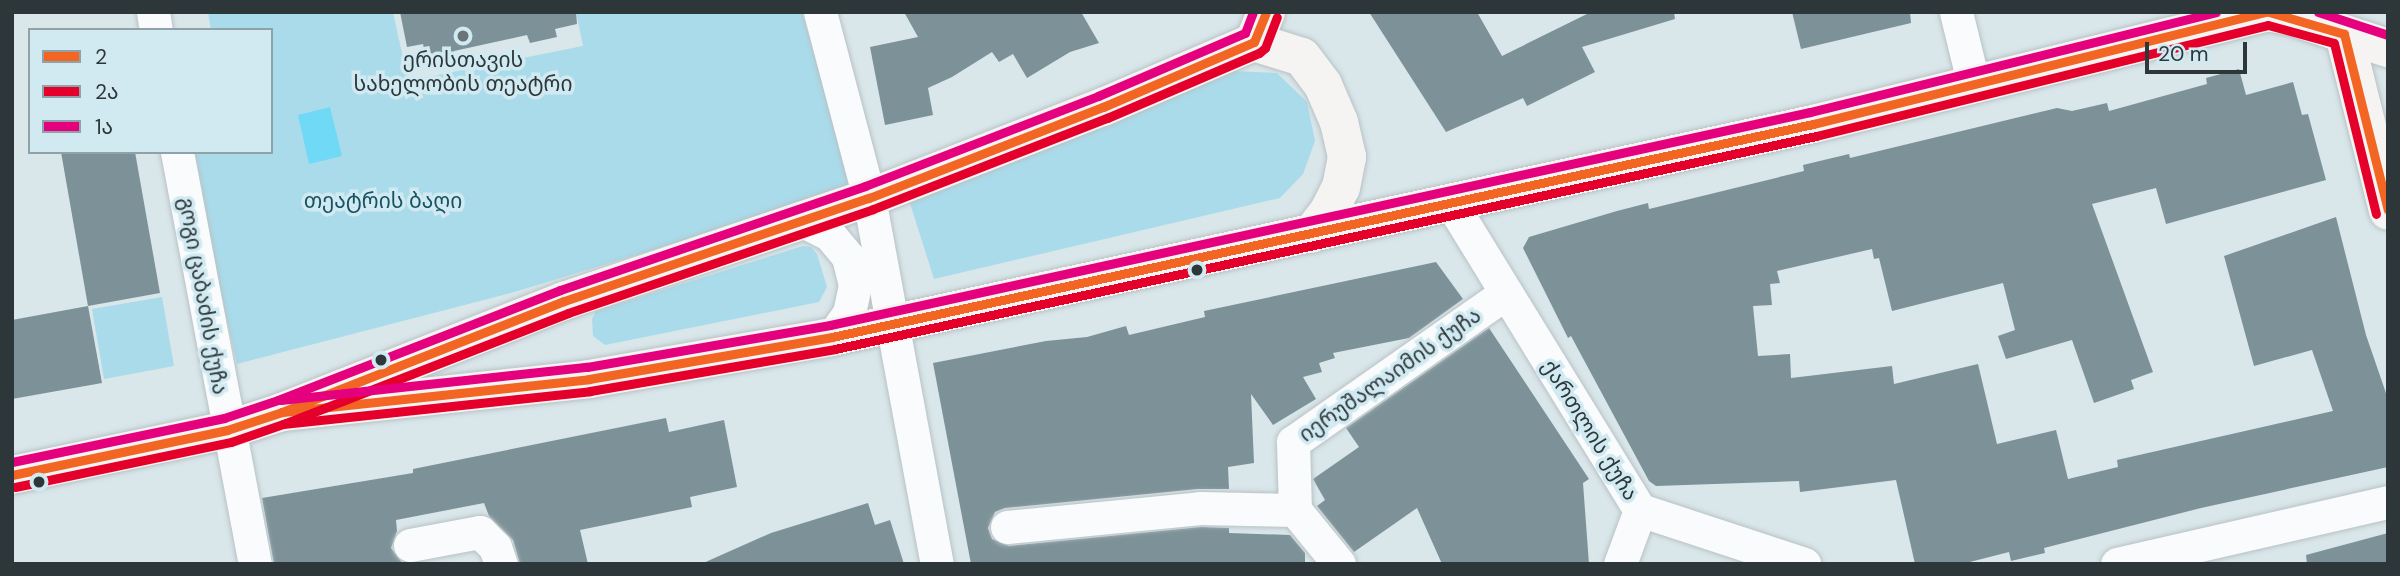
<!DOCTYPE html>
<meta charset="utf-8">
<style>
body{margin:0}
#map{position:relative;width:2400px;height:576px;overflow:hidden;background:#d9e6ea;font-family:"DM Sans","Noto Sans Georgian",sans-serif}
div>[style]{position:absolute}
.green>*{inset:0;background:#aadbea}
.water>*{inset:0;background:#70d9f5}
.building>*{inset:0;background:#7d9298}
.roads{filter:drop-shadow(0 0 2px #b8c2c5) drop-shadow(0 0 2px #b8c2c5)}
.street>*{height:33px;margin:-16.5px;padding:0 16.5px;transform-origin:16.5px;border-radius:16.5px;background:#f9fbfc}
.secondary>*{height:38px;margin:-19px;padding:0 19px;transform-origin:19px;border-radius:19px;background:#f5f4f3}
.bus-1>*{height:9px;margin:-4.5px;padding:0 4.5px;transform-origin:4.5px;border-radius:4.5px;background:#f26522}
.bus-2>*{height:9px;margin:-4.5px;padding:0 4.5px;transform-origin:4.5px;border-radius:4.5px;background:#e4002b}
.bus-3>*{height:9px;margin:-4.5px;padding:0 4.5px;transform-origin:4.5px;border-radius:4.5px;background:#e5007d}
.dots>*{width:19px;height:19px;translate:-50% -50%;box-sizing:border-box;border:4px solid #d1eaf2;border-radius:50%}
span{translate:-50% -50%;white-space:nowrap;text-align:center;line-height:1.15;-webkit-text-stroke:7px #d1eaf2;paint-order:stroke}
.poi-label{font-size:21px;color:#2d373a}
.park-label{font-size:21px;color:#175262}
.street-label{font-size:21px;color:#2d373a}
.frame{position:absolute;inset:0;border:14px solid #2d373a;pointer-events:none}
.legend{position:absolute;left:28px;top:28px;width:245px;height:126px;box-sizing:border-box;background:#d1eaf2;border:2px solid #8fa2a8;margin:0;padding:9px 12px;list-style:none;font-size:21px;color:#2d373a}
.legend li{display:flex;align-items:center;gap:14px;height:35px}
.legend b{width:35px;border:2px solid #8fa2a8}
.scale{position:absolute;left:2145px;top:42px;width:102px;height:32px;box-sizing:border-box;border:4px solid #2d373a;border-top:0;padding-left:9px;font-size:21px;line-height:24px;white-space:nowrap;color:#2d373a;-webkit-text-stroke:5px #d1eaf2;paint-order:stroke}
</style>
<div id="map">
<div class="green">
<div style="clip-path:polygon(208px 12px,393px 12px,408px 81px,583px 46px,576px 12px,802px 12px,853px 189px,511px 293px,237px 364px,220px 289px,195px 152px,271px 152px,271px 30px,211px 30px)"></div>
<div style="clip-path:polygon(1233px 71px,1277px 73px,1307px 102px,1315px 141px,1303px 174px,1280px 198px,934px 279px,908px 197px)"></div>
<div style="clip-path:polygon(803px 246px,811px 247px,817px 254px,827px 287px,819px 302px,605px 345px,593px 336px,592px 319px,596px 311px)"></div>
<div style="clip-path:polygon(162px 297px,174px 366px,104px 379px,92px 309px)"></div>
</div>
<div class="water">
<div style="clip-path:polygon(330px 107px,342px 156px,309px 164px,298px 115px)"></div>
</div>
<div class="building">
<div style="clip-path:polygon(400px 12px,576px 12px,577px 24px,555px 29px,557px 37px,530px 43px,527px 35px,454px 51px,455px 56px,427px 62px,423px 44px,407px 47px)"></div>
<div style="clip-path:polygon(904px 12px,1081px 12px,1099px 43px,1070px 52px,1027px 78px,1013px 54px,999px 62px,992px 52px,952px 77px,928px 88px,933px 115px,885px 125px,870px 47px,918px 37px)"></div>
<div style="clip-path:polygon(1369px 12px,1477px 12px,1502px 56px,1591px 12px,1674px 12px,1675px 19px,1582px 47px,1595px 72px,1527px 106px,1523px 98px,1446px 132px)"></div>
<div style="clip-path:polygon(1792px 12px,1910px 12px,1911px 23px,1801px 49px)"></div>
<div style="clip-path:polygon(2239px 69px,2246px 95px,2293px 82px,2302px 115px,2308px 114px,2326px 180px,2166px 224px,2156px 188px,2092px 204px,2153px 372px,2131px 380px,2134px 389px,2094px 403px,2072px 340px,2006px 359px,1998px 336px,2015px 330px,2003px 283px,1892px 311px,1879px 258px,1874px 259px,1872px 249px,1777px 271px,1780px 283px,1770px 284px,1772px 305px,1753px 306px,1758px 356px,1790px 354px,1791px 378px,1892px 366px,1894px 384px,1978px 364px,1997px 444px,2056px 430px,2068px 479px,2118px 467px,2117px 460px,2333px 411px,2312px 350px,2254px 366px,2224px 256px,2336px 217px,2366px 335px,2388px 399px,2388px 467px,2201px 508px,2044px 548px,2045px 553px,2011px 561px,2009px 552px,1962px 564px,1915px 564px,1896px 480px,1800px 492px,1799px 481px,1656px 486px,1649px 481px,1571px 336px,1568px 338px,1523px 248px,1529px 237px,1617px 211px,1648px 203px,1649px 209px,1804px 171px,1803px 165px,1849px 154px,1850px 158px,2057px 108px,2072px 111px,2107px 103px,2109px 111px,2207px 84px,2206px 78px)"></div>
<div style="clip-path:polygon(61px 152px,135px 152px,160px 293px,88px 306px)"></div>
<div style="clip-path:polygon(1436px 262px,1463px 299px,1409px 338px,1333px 353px,1335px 358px,1319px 363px,1322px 372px,1303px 377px,1316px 399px,1273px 425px,1251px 394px,1254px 463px,1228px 467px,1229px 489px,1198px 489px,1005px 508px,995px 512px,988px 528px,992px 539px,1009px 546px,1201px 527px,1229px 528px,1229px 533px,1290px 535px,1305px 553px,1305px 564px,971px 564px,933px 363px,1046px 341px,1087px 337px,1126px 326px,1129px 335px,1205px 317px,1204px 311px)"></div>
<div style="clip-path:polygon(88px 306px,102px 383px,12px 399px,12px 320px)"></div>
<div style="clip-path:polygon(1489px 328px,1589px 479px,1583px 483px,1589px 564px,1442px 564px,1417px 508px,1354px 552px,1317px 506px,1325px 500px,1313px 479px,1359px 447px,1346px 428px)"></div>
<div style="clip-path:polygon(666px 418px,669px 432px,724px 420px,737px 487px,690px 497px,692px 507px,580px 530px,588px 564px,520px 564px,513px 540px,489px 516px,484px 503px,396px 520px,397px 531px,391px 548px,403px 564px,274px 564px,262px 498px,413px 473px,413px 469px)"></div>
<div style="clip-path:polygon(868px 503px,875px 525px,890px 520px,904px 564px,701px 564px,771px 533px)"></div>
<div style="clip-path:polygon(2388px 533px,2388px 564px,2307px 564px,2306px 555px)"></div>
</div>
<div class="roads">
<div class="street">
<div style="left:153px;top:12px;width:18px;rotate:81deg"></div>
<div style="left:820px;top:12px;width:192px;rotate:75.2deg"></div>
<div style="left:869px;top:198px;width:372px;rotate:79.5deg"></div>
<div style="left:1956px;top:12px;width:76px;rotate:76.3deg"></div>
<div style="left:177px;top:152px;width:419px;rotate:79.3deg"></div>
<div style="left:1451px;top:203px;width:361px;rotate:58.4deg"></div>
<div style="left:1640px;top:510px;width:173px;rotate:18.2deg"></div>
<div style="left:803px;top:221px;width:29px;rotate:27deg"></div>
<div style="left:829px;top:234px;width:30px;rotate:50deg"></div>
<div style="left:848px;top:257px;width:29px;rotate:76deg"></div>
<div style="left:855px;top:285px;width:29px;rotate:102deg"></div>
<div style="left:849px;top:313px;width:29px;rotate:125deg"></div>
<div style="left:1295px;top:510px;width:70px;rotate:50.8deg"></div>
<div style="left:1007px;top:527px;width:194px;rotate:-5.6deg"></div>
<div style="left:1200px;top:508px;width:95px;rotate:1.2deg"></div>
<div style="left:1295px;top:510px;width:68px;rotate:-91.7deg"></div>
<div style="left:1293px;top:442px;width:260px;rotate:-35deg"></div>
<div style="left:410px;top:545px;width:71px;rotate:-10.5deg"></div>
<div style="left:480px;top:532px;width:21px;rotate:45deg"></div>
<div style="left:495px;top:547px;width:18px;rotate:71deg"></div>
<div style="left:1620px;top:564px;width:58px;rotate:-69.7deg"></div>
<div style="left:2117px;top:564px;width:278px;rotate:-12.9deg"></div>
</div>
<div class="secondary">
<div style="left:2344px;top:34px;width:182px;rotate:76deg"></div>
<div style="left:1254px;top:42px;width:32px;rotate:-68deg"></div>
<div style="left:282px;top:412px;width:309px;rotate:-6.1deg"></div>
<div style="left:589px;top:379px;width:247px;rotate:-9.8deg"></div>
<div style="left:832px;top:337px;width:1004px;rotate:-12.25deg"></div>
<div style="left:1813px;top:124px;width:469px;rotate:-13.8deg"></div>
<div style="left:2268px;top:12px;width:25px;rotate:11deg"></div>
<div style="left:2293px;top:17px;width:100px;rotate:18.1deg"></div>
<div style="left:12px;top:475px;width:220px;rotate:-11.8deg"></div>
<div style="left:227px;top:430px;width:58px;rotate:-18.1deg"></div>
<div style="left:282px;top:412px;width:303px;rotate:-21.5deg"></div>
<div style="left:564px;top:301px;width:322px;rotate:-18.7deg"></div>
<div style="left:869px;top:198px;width:251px;rotate:-21.3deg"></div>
<div style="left:1103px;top:107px;width:164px;rotate:-23.3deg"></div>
<div style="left:1254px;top:42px;width:50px;rotate:17.4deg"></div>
<div style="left:1302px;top:57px;width:35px;rotate:53deg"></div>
<div style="left:1323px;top:85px;width:40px;rotate:66.6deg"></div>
<div style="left:1339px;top:122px;width:36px;rotate:77deg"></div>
<div style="left:1347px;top:157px;width:31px;rotate:101deg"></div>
<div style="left:1341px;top:187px;width:27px;rotate:117deg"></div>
<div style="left:1329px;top:211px;width:29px;rotate:128deg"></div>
</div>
</div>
<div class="bus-1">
<div style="left:2269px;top:12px;width:78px;rotate:16.3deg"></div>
<div style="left:2344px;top:34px;width:181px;rotate:76deg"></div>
<div style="left:282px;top:412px;width:309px;rotate:-6.1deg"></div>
<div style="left:589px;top:379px;width:247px;rotate:-9.8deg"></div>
<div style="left:832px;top:337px;width:1004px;rotate:-12.25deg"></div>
<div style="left:1813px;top:124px;width:468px;rotate:-13.9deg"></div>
<div style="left:12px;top:475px;width:220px;rotate:-11.8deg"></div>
<div style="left:227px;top:430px;width:58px;rotate:-18.1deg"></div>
<div style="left:282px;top:412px;width:303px;rotate:-21.5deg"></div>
<div style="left:564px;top:301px;width:322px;rotate:-18.7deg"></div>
<div style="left:869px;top:198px;width:251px;rotate:-21.3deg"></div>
<div style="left:1103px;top:107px;width:164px;rotate:-23.3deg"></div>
<div style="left:1254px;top:42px;width:32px;rotate:-68deg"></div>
</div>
<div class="bus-2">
<div style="left:283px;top:424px;width:309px;rotate:-6.1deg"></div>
<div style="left:590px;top:391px;width:249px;rotate:-9.7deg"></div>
<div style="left:835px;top:349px;width:1004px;rotate:-12.25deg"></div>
<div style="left:1816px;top:136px;width:465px;rotate:-13.8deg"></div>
<div style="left:2268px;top:25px;width:68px;rotate:15.3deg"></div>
<div style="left:2334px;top:43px;width:176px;rotate:76.2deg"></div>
<div style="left:15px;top:487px;width:221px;rotate:-11.8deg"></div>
<div style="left:231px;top:442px;width:58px;rotate:-19.1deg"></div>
<div style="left:286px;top:423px;width:303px;rotate:-21.3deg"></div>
<div style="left:568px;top:313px;width:322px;rotate:-18.8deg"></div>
<div style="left:873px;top:209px;width:251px;rotate:-21.3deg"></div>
<div style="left:1107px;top:118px;width:165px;rotate:-23.2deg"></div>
<div style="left:1259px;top:53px;width:8px;rotate:-40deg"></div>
<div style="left:1265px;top:48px;width:33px;rotate:-69deg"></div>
</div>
<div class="bus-3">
<div style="left:2318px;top:12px;width:74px;rotate:18.2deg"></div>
<div style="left:281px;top:400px;width:308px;rotate:-6.2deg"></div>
<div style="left:587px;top:367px;width:247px;rotate:-9.8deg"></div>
<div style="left:830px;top:325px;width:1003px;rotate:-12.26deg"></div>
<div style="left:1810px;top:112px;width:418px;rotate:-13.8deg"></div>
<div style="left:12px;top:462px;width:217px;rotate:-11.7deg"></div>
<div style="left:224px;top:418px;width:57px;rotate:-18.4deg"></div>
<div style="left:278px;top:400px;width:303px;rotate:-21.3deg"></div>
<div style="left:560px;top:290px;width:322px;rotate:-18.8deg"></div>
<div style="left:865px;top:186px;width:250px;rotate:-21.1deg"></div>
<div style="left:1098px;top:96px;width:160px;rotate:-23.2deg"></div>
<div style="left:1245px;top:33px;width:22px;rotate:-69deg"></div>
</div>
<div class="dots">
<div style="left:463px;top:36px;background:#697478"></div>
<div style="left:1197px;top:270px;background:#2d373a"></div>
<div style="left:381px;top:360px;background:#2d373a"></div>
<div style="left:39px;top:482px;background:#2d373a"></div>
</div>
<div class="poi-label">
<span style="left:463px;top:72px">ერისთავის<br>სახელობის თეატრი</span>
</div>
<div class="park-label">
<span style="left:383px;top:201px">თეატრის ბაღი</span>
</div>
<div class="street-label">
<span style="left:203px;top:296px;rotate:80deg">გოგი ცაბაძის ქუჩა</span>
<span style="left:1390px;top:375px;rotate:-35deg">იერუშალაიმის ქუჩა</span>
<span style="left:1590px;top:430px;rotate:58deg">ქართლის ქუჩა</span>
</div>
<div class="frame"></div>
<ul class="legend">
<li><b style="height:9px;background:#f26522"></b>2</li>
<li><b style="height:9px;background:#e4002b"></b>2ა</li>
<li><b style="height:9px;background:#e5007d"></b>1ა</li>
</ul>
<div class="scale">20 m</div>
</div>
